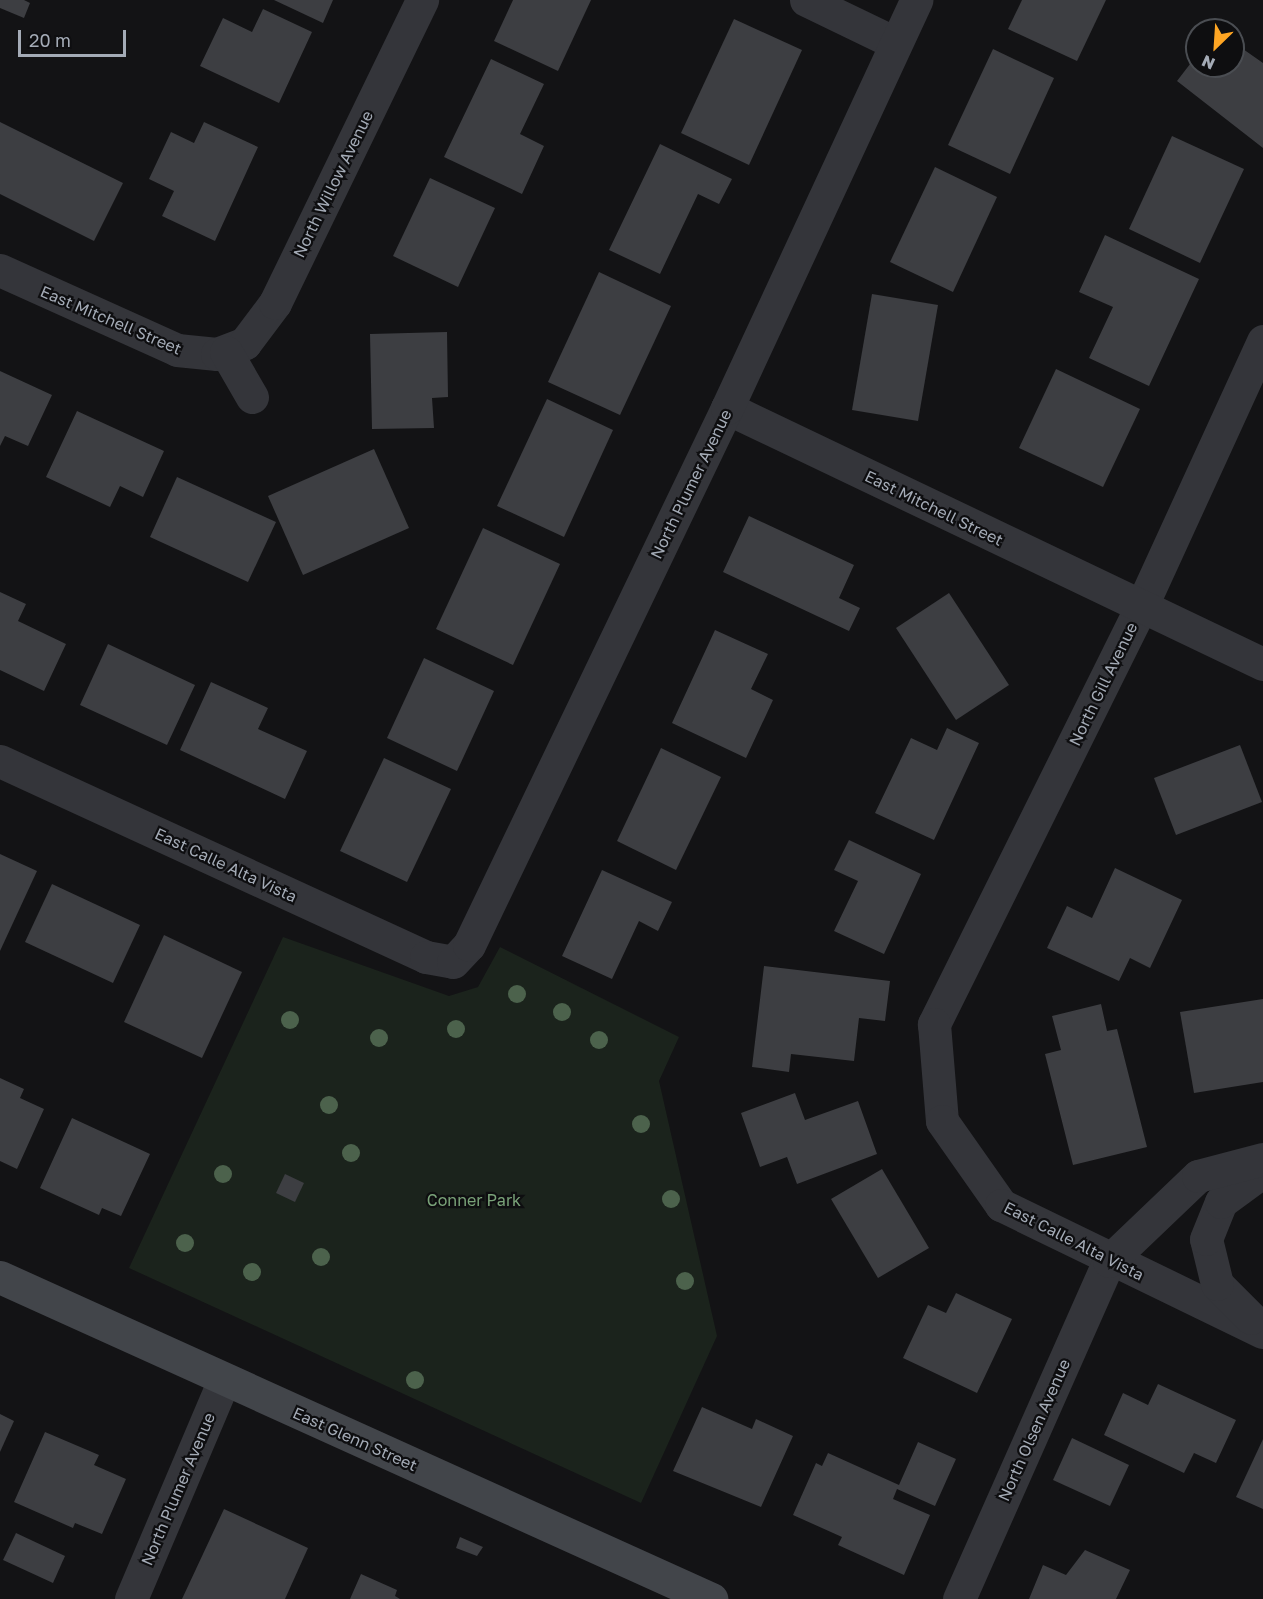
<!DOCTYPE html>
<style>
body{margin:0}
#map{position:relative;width:1263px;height:1599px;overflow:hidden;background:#131315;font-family:"Golos Text",sans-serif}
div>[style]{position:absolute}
.green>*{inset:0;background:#1b231c}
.building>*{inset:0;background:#3d3e42}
.street>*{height:33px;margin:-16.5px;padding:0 16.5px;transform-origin:16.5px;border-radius:16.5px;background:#34353a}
.secondary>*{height:33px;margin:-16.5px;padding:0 16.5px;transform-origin:16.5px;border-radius:16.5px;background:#42454a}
.trees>*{width:18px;height:18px;margin:-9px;border-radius:50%;background:#4c624c}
span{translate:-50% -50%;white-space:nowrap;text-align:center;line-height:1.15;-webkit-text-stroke:4.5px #0e0e10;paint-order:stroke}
.street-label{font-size:16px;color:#a4abb6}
.park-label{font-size:16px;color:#7aa379}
.north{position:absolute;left:1185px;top:18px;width:60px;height:60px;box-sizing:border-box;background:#0e0e10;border:2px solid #4a4d52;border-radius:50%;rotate:205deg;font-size:16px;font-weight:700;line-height:24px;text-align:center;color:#a4abb6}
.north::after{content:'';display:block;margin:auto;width:21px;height:27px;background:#fea523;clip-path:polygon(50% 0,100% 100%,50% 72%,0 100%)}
.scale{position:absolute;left:18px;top:30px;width:108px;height:27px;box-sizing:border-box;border:3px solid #a4abb6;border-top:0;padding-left:8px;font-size:18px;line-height:21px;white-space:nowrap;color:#a4abb6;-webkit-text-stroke:4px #0e0e10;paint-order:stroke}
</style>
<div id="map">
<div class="green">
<div style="clip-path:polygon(283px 937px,449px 996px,478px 987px,500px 947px,679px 1037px,659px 1081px,717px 1336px,641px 1503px,129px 1268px)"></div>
</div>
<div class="building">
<div style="clip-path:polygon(0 0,24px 0,30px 3px,24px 18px,0 8px)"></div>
<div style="clip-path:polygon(274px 0,333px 0,323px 23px)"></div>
<div style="clip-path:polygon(513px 0,591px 0,558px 71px,494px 41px)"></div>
<div style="clip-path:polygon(1022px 0,1106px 0,1077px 61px,1008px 29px)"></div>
<div style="clip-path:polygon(263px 9px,312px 32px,279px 103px,200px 66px,223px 18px,252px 32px)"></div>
<div style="clip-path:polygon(734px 19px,802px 50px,749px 165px,681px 133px)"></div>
<div style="clip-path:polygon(1233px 42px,1263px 63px,1263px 148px,1177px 81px,1197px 55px,1197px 66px,1233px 66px)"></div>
<div style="clip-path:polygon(993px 49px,1054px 78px,1010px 174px,948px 145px)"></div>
<div style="clip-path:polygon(491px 59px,544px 84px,520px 134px,544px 146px,522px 194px,444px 157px)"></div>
<div style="clip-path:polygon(0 122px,123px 183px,94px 241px,0 194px)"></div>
<div style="clip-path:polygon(204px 122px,258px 147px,215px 241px,162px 216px,174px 191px,149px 179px,171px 132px,194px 143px)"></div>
<div style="clip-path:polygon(1172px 136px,1244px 169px,1200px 263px,1129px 229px)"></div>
<div style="clip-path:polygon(660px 144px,732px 179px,719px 204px,698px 194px,660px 274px,609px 250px)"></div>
<div style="clip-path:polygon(935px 167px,997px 197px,953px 292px,890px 262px)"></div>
<div style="clip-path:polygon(430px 178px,495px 208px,458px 287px,393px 256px)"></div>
<div style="clip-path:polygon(1105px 235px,1199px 279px,1149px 386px,1089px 358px,1113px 307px,1079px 292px)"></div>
<div style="clip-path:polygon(599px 272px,671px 306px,620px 415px,548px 382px)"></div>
<div style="clip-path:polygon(872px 294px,938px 305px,918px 421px,852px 410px)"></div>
<div style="clip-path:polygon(447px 332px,448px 397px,432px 398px,434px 428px,372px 429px,370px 334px)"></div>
<div style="clip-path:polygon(1056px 369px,1140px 409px,1103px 487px,1019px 448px)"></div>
<div style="clip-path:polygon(0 371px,52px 395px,28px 446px,5px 436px,0 446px)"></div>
<div style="clip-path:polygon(547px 399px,613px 430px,564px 537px,497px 506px)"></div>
<div style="clip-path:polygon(77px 411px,164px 451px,143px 497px,120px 486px,110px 507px,46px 477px)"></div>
<div style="clip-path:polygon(374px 449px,409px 528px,303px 575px,268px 496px)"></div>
<div style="clip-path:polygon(177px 477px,276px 522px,248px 582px,150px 537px)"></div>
<div style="clip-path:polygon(749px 516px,854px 565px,839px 598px,860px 608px,849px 631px,723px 572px)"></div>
<div style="clip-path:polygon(483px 528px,560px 564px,513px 665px,436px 629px)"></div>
<div style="clip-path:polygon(0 592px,26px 604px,18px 621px,66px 644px,44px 691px,0 670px)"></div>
<div style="clip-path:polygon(949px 593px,1009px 685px,956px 720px,896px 628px)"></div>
<div style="clip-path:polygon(715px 630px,768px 654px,751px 689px,773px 700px,746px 758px,672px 723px)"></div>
<div style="clip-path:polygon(108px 644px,195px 685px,167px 745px,80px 705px)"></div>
<div style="clip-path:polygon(424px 658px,494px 691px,457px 771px,387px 738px)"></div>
<div style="clip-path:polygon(211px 682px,268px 708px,258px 729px,307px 751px,285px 799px,180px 750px)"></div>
<div style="clip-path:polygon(947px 728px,979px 743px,934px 840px,875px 813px,911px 738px,937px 750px)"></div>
<div style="clip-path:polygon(1240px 745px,1262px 802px,1176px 835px,1154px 778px)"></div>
<div style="clip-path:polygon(661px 748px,721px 777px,676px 870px,617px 841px)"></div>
<div style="clip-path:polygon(384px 758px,451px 789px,407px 882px,340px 851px)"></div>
<div style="clip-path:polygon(849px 840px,921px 874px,884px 954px,834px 931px,858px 881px,834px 870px)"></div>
<div style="clip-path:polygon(0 854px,37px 871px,0 951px)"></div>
<div style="clip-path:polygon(1115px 868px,1182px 900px,1150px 968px,1130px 958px,1119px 981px,1047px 948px,1067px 906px,1092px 918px)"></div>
<div style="clip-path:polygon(602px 870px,672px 902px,658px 931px,639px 921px,612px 979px,562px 956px)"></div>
<div style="clip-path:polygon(52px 884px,140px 925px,113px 983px,25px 942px)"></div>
<div style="clip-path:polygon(164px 935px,242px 972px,202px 1058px,124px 1022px)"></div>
<div style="clip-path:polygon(764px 966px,890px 981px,885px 1021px,859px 1018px,854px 1061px,791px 1054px,789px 1072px,752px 1067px)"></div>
<div style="clip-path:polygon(1263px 999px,1263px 1082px,1194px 1093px,1180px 1012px)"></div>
<div style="clip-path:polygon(1101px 1004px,1107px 1031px,1117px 1029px,1147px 1147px,1073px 1165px,1045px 1054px,1061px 1050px,1052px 1016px)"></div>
<div style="clip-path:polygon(0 1078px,24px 1089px,20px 1098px,44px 1109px,17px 1169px,0 1161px)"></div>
<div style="clip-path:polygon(795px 1093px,805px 1120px,858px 1101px,877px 1154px,797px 1184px,787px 1157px,760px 1167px,741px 1113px)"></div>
<div style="clip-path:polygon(72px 1118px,150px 1154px,121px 1216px,102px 1208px,99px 1215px,40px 1188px)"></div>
<div style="clip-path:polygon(882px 1169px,929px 1248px,878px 1278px,831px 1199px)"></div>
<div style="clip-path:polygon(285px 1174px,304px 1183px,295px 1202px,276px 1193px)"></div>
<div style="clip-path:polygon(956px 1293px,1012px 1319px,977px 1393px,903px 1358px,928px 1305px,946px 1313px)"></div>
<div style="clip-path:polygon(1158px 1384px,1236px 1420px,1216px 1463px,1194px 1453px,1184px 1473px,1104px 1435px,1123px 1393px,1148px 1405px)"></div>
<div style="clip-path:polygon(702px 1407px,752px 1429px,756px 1419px,793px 1436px,761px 1507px,673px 1471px)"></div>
<div style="clip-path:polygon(0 1414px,14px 1421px,0 1452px)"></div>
<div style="clip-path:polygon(45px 1432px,99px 1455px,94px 1465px,126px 1479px,102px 1534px,75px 1523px,73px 1528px,14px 1502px)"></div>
<div style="clip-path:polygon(1072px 1438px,1129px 1465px,1110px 1506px,1053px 1480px)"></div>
<div style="clip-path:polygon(1263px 1439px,1263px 1509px,1236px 1497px)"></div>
<div style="clip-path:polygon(918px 1442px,956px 1459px,935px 1506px,897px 1489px,893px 1499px,930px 1515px,904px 1575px,838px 1545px,842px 1537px,793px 1515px,816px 1463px,822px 1466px,828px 1453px,899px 1485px)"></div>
<div style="clip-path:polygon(224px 1509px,308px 1548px,285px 1599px,182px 1599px)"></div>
<div style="clip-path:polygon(16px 1533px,65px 1556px,53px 1583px,3px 1560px)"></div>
<div style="clip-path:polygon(460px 1537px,483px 1547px,477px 1556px,456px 1548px)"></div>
<div style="clip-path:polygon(1085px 1550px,1130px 1570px,1116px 1599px,1029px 1599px,1043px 1565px,1066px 1575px)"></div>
<div style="clip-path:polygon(361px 1574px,397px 1590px,395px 1596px,400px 1599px,350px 1599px)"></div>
</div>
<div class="street">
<div style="left:806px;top:0;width:97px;rotate:25.8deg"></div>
<div style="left:0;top:270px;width:194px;rotate:24.3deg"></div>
<div style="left:177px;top:350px;width:40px;rotate:5.7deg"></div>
<div style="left:217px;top:354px;width:30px;rotate:-21deg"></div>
<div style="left:245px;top:343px;width:50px;rotate:-53.1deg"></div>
<div style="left:275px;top:303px;width:337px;rotate:-64.1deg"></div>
<div style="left:1263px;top:341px;width:293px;rotate:114.6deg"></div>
<div style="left:1141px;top:607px;width:466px;rotate:116.4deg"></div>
<div style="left:934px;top:1024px;width:97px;rotate:85.3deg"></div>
<div style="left:942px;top:1121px;width:103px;rotate:54.9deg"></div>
<div style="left:1001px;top:1205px;width:291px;rotate:25.9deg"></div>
<div style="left:226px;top:352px;width:52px;rotate:60deg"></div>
<div style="left:727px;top:408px;width:594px;rotate:25.53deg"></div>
<div style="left:0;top:761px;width:469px;rotate:24.7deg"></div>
<div style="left:426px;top:957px;width:27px;rotate:10deg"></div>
<div style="left:453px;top:962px;width:23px;rotate:-47deg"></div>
<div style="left:469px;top:945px;width:596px;rotate:-64.34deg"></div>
<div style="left:727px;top:408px;width:450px;rotate:-65.1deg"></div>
<div style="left:1251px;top:1318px;width:48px;rotate:-135deg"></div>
<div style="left:1217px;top:1284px;width:46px;rotate:-103.7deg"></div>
<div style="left:1206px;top:1239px;width:40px;rotate:-68deg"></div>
<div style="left:1221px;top:1202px;width:52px;rotate:-36.4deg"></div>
<div style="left:131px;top:1599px;width:238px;rotate:-67deg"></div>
<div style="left:959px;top:1599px;width:370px;rotate:-66.1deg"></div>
<div style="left:1109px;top:1261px;width:123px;rotate:-43.7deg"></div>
<div style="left:1198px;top:1176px;width:67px;rotate:-14.7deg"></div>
</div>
<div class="secondary">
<div style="left:0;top:1277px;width:781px;rotate:24.36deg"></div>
</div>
<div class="trees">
<div style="left:517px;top:994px"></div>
<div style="left:562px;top:1012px"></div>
<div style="left:290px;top:1020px"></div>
<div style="left:456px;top:1029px"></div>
<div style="left:379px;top:1038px"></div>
<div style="left:599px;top:1040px"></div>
<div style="left:329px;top:1105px"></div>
<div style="left:641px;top:1124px"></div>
<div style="left:351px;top:1153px"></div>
<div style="left:223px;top:1174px"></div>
<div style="left:671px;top:1199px"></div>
<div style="left:185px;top:1243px"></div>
<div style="left:321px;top:1257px"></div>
<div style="left:252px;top:1272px"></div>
<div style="left:685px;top:1281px"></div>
<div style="left:415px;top:1380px"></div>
</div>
<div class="street-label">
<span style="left:333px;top:184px;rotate:-64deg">North Willow Avenue</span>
<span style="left:111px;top:320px;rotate:23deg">East Mitchell Street</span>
<span style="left:691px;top:484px;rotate:-64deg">North Plumer Avenue</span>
<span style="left:934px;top:508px;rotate:26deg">East Mitchell Street</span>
<span style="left:1103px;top:684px;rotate:-64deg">North Gill Avenue</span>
<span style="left:226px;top:865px;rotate:25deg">East Calle Alta Vista</span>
<span style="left:1074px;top:1241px;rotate:27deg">East Calle Alta Vista</span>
<span style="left:1034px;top:1430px;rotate:-66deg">North Olsen Avenue</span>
<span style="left:355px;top:1439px;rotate:24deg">East Glenn Street</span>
<span style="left:178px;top:1489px;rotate:-67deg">North Plumer Avenue</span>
</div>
<div class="park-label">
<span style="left:474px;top:1200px">Conner Park</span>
</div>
<div class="north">N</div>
<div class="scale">20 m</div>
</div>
